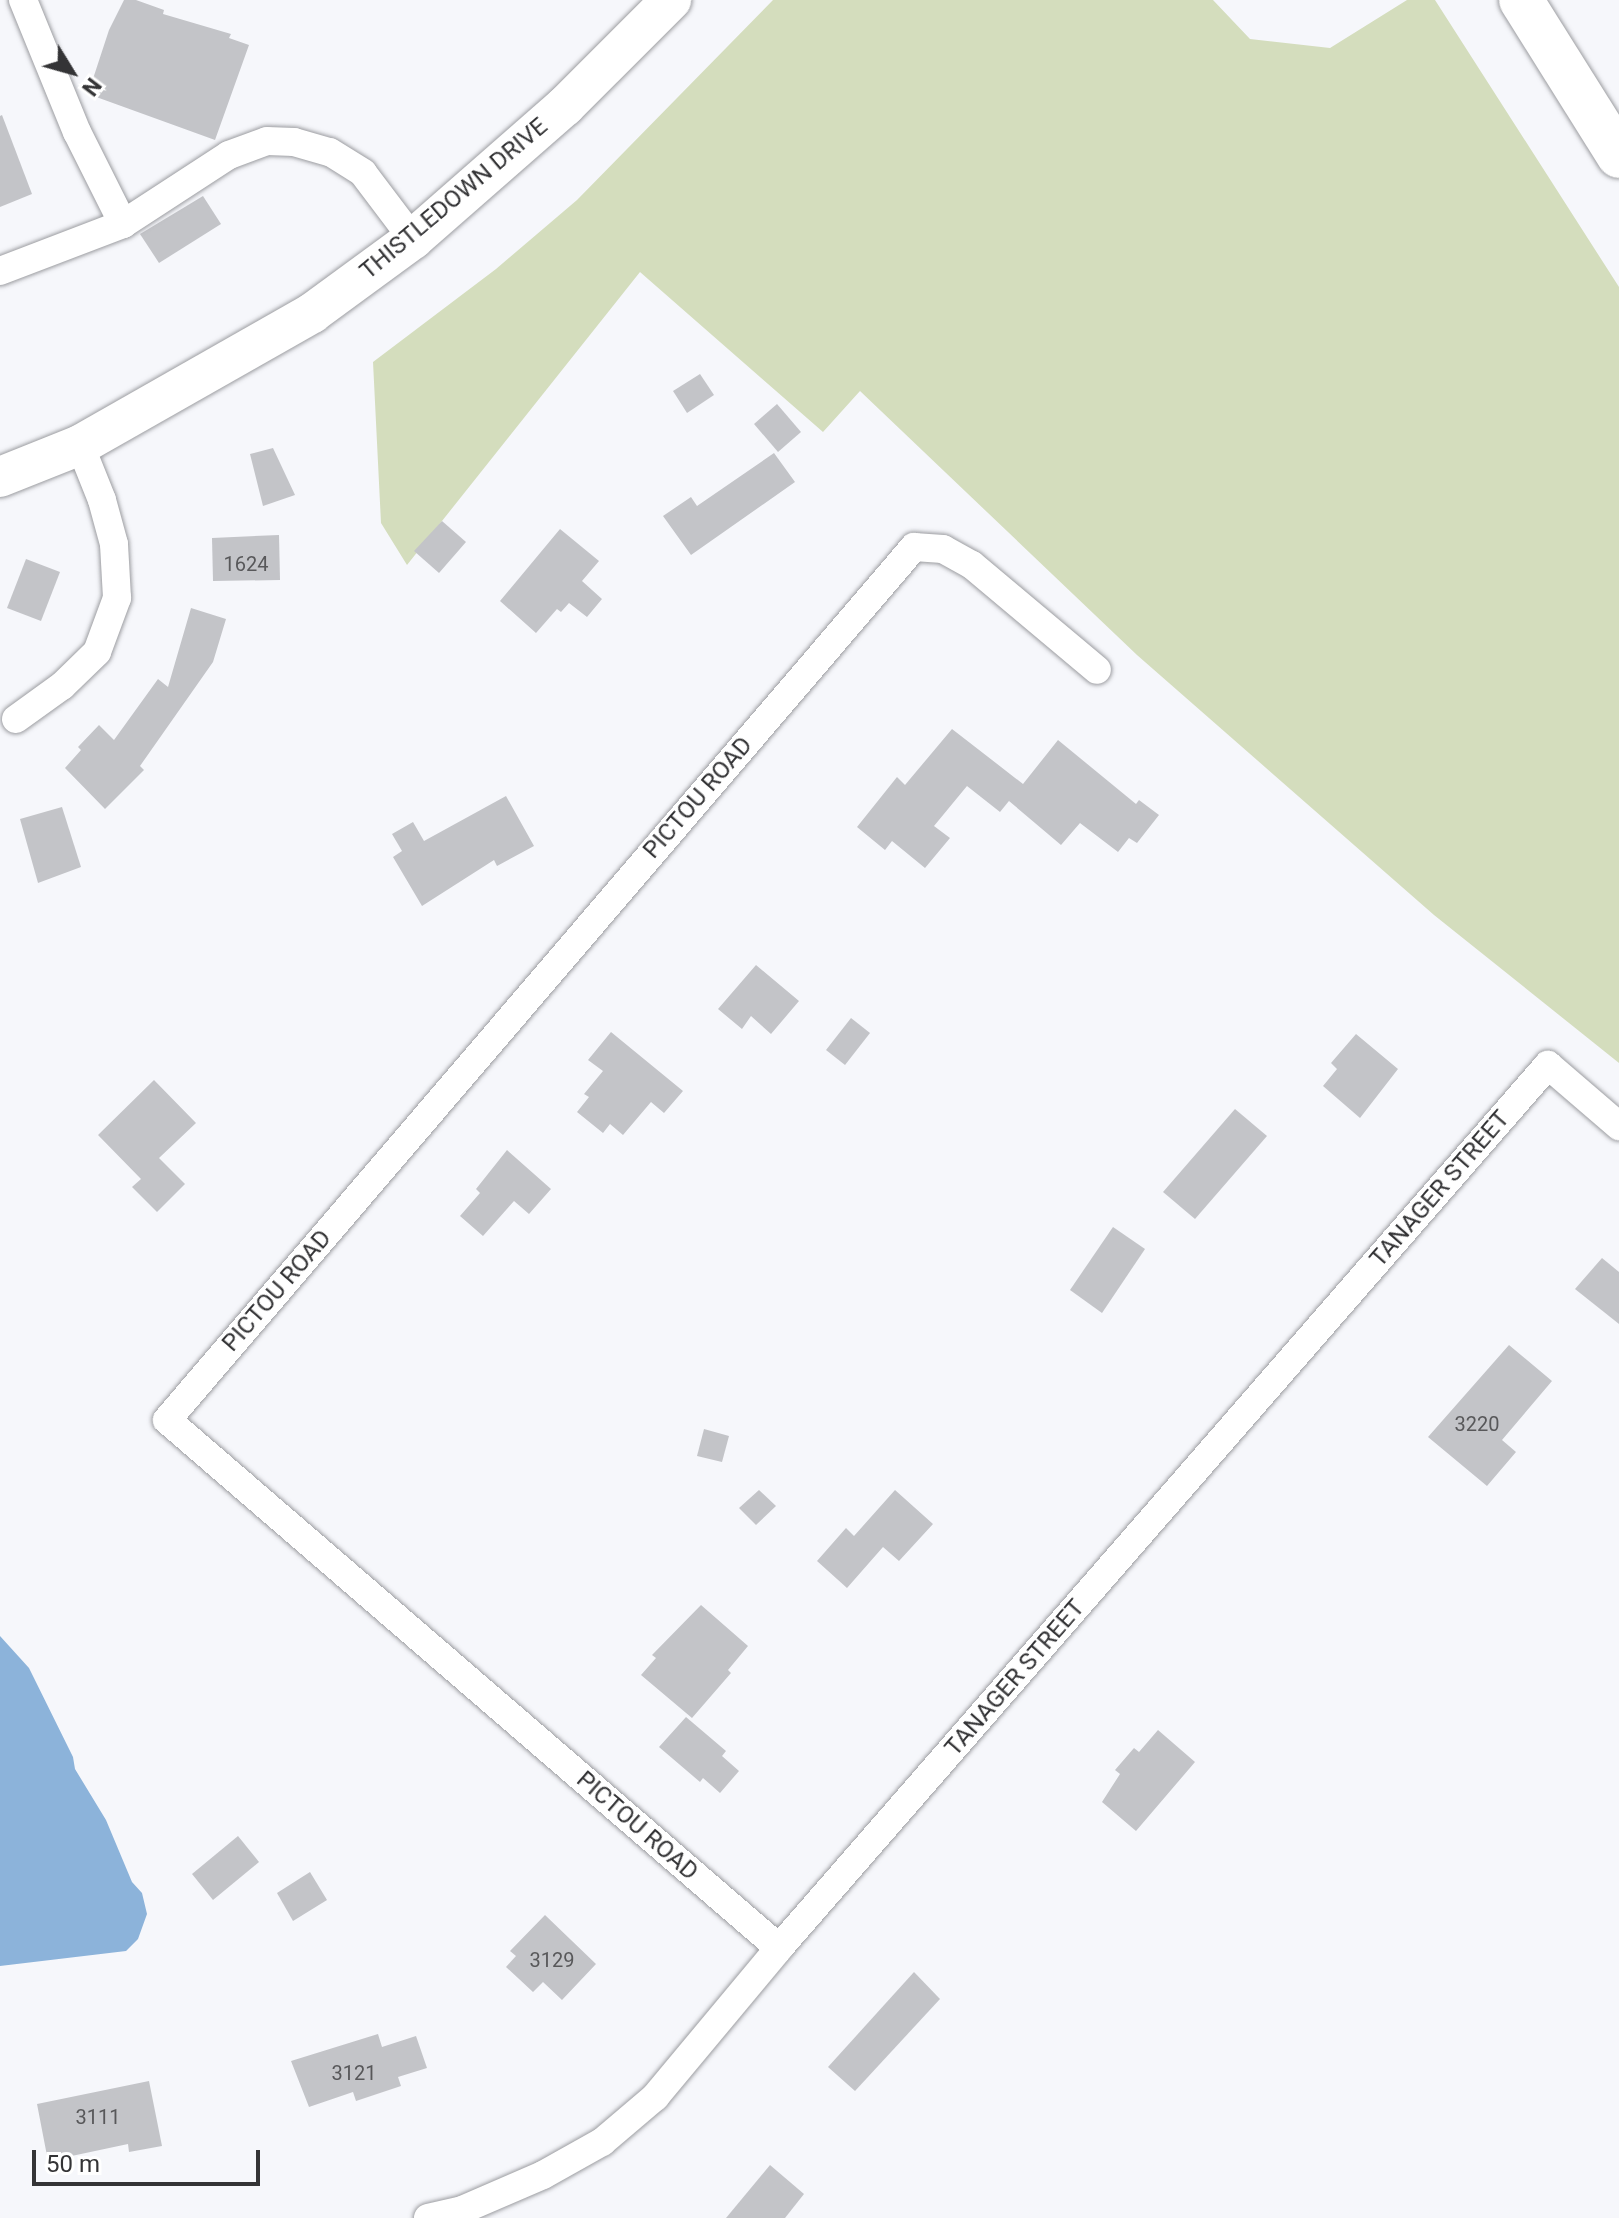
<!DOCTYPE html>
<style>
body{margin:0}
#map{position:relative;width:1619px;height:2218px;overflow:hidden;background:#f6f7fb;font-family:Roboto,sans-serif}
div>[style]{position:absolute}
.green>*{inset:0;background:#d4ddbd}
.water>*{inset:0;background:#8cb3da}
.building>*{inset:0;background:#c3c4c8}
.roads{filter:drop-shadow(0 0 2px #9c9da1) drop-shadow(0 0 2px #9c9da1)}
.street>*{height:28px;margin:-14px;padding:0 14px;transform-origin:14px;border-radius:14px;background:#fff}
.secondary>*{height:40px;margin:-20px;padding:0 20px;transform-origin:20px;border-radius:20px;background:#fff}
.primary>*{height:44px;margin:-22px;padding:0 22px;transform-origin:22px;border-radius:22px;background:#fff}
span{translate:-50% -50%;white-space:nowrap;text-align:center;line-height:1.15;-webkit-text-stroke:6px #fff;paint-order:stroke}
.number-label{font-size:20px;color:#58585a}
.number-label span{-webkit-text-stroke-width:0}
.street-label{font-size:24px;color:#343436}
.north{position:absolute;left:32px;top:32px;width:80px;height:80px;-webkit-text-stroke:6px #fff;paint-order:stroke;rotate:127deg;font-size:22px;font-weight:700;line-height:32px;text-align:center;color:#343436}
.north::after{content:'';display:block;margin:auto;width:28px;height:36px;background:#343436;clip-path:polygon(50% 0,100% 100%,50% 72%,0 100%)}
.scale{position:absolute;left:32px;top:2150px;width:228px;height:36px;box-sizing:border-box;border:4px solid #343436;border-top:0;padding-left:10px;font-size:24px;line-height:28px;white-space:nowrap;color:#343436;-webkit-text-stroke:6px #fff;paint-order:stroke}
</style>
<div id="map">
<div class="green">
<div style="clip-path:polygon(773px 0,1213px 0,1250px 39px,1330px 48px,1407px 0,1435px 0,1619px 287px,1619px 1063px,1434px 915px,1137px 655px,860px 391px,823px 432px,640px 272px,407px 565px,381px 523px,373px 362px,496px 269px,577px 200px)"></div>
</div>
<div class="water">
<div style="clip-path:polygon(0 1636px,29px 1668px,73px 1757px,75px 1769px,106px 1820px,132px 1882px,142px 1893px,147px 1914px,138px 1939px,126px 1951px,0 1966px)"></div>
</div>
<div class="building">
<div style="clip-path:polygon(124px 0,136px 0,164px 10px,163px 14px,231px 34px,229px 38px,249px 45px,215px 140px,88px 94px,109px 30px)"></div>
<div style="clip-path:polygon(2px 115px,32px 194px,0 207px,0 116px)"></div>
<div style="clip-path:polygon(203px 196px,221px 224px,159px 263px,140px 234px)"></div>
<div style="clip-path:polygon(700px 374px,714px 395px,687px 413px,673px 391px)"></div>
<div style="clip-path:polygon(777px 404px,801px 432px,778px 452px,754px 424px)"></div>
<div style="clip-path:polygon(273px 448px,295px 495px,263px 506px,250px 454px)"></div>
<div style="clip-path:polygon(774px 453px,795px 482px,691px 555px,663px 516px,691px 497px,697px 506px)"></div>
<div style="clip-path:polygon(442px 521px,466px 542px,439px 573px,414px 551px)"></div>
<div style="clip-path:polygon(560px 529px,599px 561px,582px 581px,602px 599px,587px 617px,569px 603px,561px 612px,557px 609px,536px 633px,500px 601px)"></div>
<div style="clip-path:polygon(279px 535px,280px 580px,213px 581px,212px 538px)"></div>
<div style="clip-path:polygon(26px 559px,60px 572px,41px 621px,7px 608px)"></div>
<div style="clip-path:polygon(191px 608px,226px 619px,213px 662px,140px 766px,144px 770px,105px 809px,65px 768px,81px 750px,78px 747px,99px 725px,114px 740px,158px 679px,168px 687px)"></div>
<div style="clip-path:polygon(952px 729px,1023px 784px,1058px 740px,1136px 804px,1139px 800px,1159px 815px,1137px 843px,1129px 838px,1118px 852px,1080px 823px,1061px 845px,1009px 801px,1013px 796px,1000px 812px,967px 786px,934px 826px,950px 838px,925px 868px,892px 841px,885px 850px,857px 827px,897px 777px,905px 785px)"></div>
<div style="clip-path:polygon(506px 796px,534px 846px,497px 866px,494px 860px,422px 906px,393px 857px,402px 851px,392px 834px,413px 822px,424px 841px)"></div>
<div style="clip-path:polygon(62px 807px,81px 867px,38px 883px,20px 819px)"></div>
<div style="clip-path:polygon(756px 965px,799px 1001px,771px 1034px,751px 1016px,742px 1029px,718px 1009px)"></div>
<div style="clip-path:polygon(851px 1018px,870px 1033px,845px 1065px,826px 1050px)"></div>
<div style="clip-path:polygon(611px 1032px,683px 1091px,664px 1113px,651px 1102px,623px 1135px,610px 1124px,603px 1133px,577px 1112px,589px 1097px,584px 1094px,603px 1071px,588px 1060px)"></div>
<div style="clip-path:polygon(1356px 1034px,1398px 1069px,1360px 1118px,1323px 1086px,1337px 1069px,1331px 1063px)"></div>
<div style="clip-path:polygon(154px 1080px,196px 1123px,159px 1158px,185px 1184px,157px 1212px,132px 1187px,141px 1179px,98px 1135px)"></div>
<div style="clip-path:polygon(1235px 1109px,1267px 1136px,1195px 1219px,1163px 1192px)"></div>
<div style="clip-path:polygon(507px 1150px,551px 1189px,529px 1214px,514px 1201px,483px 1236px,460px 1216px,480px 1193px,476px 1189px)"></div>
<div style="clip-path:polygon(1113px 1227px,1145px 1249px,1102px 1313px,1070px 1290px)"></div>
<div style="clip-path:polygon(1602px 1258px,1619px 1272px,1619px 1324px,1575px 1289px)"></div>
<div style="clip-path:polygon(1509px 1345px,1552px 1381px,1502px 1440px,1516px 1452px,1487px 1486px,1428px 1437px)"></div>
<div style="clip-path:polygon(704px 1429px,729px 1436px,722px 1462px,697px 1456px)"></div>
<div style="clip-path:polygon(759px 1490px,776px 1506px,756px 1525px,739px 1508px)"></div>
<div style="clip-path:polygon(895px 1490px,933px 1524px,899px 1561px,883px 1547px,847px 1588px,817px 1561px,846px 1528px,854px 1536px)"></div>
<div style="clip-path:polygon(701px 1605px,748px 1646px,728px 1670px,731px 1673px,692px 1718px,641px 1675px,656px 1658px,652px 1655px)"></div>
<div style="clip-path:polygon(686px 1717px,726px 1751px,722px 1756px,739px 1771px,720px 1793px,703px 1778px,700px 1782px,659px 1747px)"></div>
<div style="clip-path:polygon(1158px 1730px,1195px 1762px,1136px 1831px,1102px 1802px,1120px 1774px,1115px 1770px,1134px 1748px,1139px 1752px)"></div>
<div style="clip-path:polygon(238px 1836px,259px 1862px,213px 1900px,192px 1874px)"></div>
<div style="clip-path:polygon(310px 1872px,327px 1900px,293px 1921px,277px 1893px)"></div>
<div style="clip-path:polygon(545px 1915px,596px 1964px,562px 2000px,543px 1982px,533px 1992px,506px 1967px,516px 1956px,510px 1951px)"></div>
<div style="clip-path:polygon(914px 1972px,940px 1999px,855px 2091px,828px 2067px)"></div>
<div style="clip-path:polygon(378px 2034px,382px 2047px,416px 2036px,427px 2068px,398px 2077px,401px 2086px,356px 2101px,353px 2092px,309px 2107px,291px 2061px)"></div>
<div style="clip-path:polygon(149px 2081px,162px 2146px,129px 2152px,128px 2144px,48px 2161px,37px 2104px)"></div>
<div style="clip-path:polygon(770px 2165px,804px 2194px,785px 2218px,726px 2218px)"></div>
</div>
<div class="roads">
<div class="street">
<div style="left:23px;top:0;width:143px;rotate:67.8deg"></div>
<div style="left:77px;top:132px;width:103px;rotate:63.4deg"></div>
<div style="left:0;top:271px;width:132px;rotate:-20.9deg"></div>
<div style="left:123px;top:224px;width:126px;rotate:-33.1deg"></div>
<div style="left:229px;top:155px;width:40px;rotate:-20.2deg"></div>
<div style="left:267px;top:141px;width:27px;rotate:2deg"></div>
<div style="left:294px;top:142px;width:37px;rotate:16deg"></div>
<div style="left:330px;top:152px;width:39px;rotate:32deg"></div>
<div style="left:363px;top:173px;width:83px;rotate:52.9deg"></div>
<div style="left:16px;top:719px;width:57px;rotate:-35.7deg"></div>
<div style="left:62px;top:686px;width:49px;rotate:-44.2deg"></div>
<div style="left:97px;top:652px;width:58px;rotate:-69.7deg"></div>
<div style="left:117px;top:598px;width:54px;rotate:-93.2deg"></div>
<div style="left:114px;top:544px;width:46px;rotate:-105.3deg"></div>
<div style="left:102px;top:500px;width:59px;rotate:-111.8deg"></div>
<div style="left:779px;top:1948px;width:808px;rotate:-139.21deg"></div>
<div style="left:167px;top:1420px;width:1149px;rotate:-49.45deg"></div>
<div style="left:914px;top:547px;width:29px;rotate:4deg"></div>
<div style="left:943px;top:549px;width:33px;rotate:29deg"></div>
<div style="left:972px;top:565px;width:163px;rotate:40deg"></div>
<div style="left:428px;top:2218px;width:35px;rotate:-13deg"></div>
<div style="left:462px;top:2210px;width:88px;rotate:-23.4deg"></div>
<div style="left:543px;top:2175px;width:68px;rotate:-29.2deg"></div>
<div style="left:602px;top:2142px;width:70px;rotate:-40.3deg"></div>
<div style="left:655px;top:2097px;width:194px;rotate:-50.2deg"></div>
<div style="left:779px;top:1948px;width:1171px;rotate:-48.95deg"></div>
<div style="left:1548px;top:1065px;width:94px;rotate:40.7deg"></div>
</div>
<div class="secondary">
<div style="left:0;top:477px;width:86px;rotate:-21.8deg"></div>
<div style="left:80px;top:445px;width:267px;rotate:-29.6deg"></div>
<div style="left:312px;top:313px;width:125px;rotate:-36.2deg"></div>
<div style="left:413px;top:239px;width:202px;rotate:-41.2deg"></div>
<div style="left:565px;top:106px;width:150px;rotate:-45deg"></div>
</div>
<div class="primary">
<div style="left:1521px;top:0;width:184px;rotate:57.9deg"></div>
</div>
</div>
<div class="number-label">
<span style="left:246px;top:564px">1624</span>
<span style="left:1477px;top:1424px">3220</span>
<span style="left:552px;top:1960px">3129</span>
<span style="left:354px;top:2073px">3121</span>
<span style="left:98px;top:2117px">3111</span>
</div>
<div class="street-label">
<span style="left:454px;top:199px;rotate:-40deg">THISTLEDOWN DRIVE</span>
<span style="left:698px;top:798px;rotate:-49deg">PICTOU ROAD</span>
<span style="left:1440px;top:1189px;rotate:-49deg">TANAGER STREET</span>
<span style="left:277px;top:1291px;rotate:-49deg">PICTOU ROAD</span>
<span style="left:1015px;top:1678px;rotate:-49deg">TANAGER STREET</span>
<span style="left:637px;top:1826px;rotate:41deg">PICTOU ROAD</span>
</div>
<div class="north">N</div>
<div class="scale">50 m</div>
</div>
